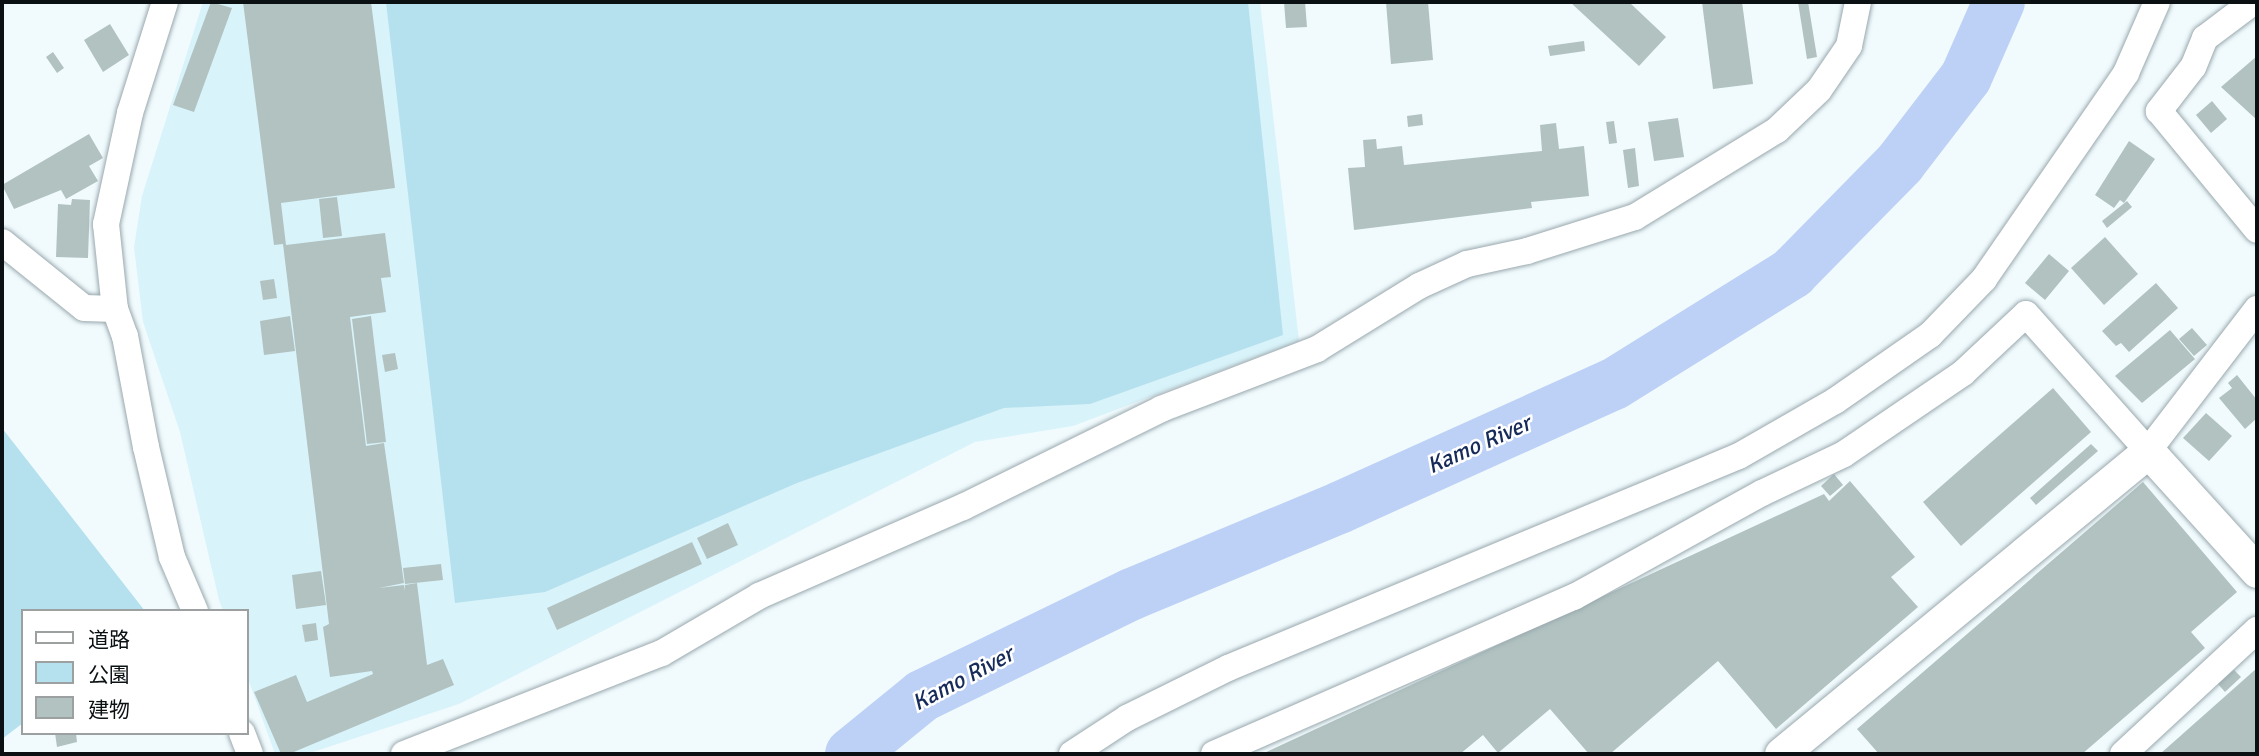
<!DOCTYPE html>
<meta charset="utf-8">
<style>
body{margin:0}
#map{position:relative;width:2259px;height:756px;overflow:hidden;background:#f1fbfe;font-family:Signika,"Noto Sans JP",sans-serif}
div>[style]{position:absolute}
.built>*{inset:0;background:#d9f3fa}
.green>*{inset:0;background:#b5e1ee}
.river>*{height:52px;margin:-26px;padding:0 26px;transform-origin:26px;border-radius:26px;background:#bdd1f6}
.building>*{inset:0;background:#b1c2c1}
.roads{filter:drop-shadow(0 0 2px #99a8ad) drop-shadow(0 0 2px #99a8ad)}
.minor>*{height:26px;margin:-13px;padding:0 13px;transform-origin:13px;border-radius:13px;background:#fff}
.tertiary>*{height:33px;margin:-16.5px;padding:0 16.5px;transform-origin:16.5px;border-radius:16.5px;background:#fff}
span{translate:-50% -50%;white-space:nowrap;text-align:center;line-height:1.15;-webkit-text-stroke:5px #fff;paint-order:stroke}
.water-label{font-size:23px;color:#162b59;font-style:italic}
.frame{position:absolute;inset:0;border:4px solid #0b1113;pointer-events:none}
.legend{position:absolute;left:21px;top:609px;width:228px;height:126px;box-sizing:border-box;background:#fff;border:2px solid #9da0a1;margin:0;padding:9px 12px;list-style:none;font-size:21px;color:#0b1113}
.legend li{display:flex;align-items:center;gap:14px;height:35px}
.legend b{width:35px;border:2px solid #9da0a1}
</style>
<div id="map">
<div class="built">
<div style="clip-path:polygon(203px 2px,1260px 2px,1299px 341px,1073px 426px,975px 442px,459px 704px,307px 754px,275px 754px,247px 676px,247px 611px,223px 611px,219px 600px,180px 432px,143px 322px,134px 247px,142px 196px)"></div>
</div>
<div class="green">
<div style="clip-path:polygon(386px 2px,1248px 2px,1283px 335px,1090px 404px,1004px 408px,797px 483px,545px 592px,455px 603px)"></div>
<div style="clip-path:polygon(2px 428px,145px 611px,23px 611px,23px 723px,2px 739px)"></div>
</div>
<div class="river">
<div style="left:851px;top:754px;width:92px;rotate:-39.2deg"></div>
<div style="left:922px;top:696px;width:233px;rotate:-25.9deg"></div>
<div style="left:1132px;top:594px;width:226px;rotate:-22.6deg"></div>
<div style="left:1341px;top:507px;width:299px;rotate:-24.3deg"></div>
<div style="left:1614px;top:384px;width:210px;rotate:-31.9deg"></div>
<div style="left:1792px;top:273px;width:154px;rotate:-45.5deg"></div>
<div style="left:1900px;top:163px;width:108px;rotate:-52.5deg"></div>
<div style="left:1966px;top:77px;width:82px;rotate:-66.3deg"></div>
</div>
<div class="building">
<div style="clip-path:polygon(211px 2px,232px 8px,194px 112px,173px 105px)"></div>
<div style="clip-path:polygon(243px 2px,371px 2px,395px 188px,281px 203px,286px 245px,385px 233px,391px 277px,381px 278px,386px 312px,350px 317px,366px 446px,384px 443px,404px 583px,379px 588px,404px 585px,405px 591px,405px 585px,417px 583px,427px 665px,443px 659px,454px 685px,289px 754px,281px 754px,254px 692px,296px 675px,307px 702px,373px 674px,372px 671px,330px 677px,323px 627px,329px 624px,283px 244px,274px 245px)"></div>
<div style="clip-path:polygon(1284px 2px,1305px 2px,1307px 27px,1286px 28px)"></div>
<div style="clip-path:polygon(1386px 2px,1428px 2px,1433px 60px,1391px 64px)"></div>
<div style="clip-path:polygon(1570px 2px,1629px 2px,1666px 37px,1639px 66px)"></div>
<div style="clip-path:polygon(1702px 2px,1742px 2px,1753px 84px,1713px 89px)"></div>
<div style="clip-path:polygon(1798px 2px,1808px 2px,1817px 57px,1807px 59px)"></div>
<div style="clip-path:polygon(110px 24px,129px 55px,103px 72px,84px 40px)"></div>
<div style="clip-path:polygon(1584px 41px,1585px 51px,1550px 56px,1548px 46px)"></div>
<div style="clip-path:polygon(53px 52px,64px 68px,57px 73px,46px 57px)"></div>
<div style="clip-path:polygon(2257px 56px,2257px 120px,2221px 87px)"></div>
<div style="clip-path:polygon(2212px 101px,2227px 119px,2211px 133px,2196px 115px)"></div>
<div style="clip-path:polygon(1422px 114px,1423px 125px,1408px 127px,1407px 116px)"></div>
<div style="clip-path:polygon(1678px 118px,1684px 157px,1654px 161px,1648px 122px)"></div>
<div style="clip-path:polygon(1614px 121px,1617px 143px,1609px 144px,1606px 122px)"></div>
<div style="clip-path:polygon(1556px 123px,1559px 149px,1584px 146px,1589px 196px,1531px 202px,1532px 208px,1354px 230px,1348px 168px,1365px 167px,1363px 140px,1376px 139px,1377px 149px,1402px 146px,1404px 165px,1542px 151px,1540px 125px)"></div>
<div style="clip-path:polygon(89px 134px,103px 158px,89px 166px,98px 181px,66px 199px,61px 190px,14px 209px,2px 185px)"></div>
<div style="clip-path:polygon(2129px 141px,2155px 159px,2124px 203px,2120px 200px,2114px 208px,2095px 195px)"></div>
<div style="clip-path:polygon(1635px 148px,1639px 186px,1628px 188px,1623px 150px)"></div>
<div style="clip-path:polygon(337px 197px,342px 236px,323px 238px,319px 199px)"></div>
<div style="clip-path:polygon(72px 199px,90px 200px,88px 258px,56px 257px,58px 204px,71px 205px)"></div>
<div style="clip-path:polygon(2127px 201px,2132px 207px,2107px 228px,2102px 221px)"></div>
<div style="clip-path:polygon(2105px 237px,2138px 274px,2104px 305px,2071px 268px)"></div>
<div style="clip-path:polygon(2049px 254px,2069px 271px,2045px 300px,2025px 283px)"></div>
<div style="clip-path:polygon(274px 279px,277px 298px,263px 300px,260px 281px)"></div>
<div style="clip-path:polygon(2156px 283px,2178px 308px,2129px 352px,2121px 343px,2116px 346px,2102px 331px)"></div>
<div style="clip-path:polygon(290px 316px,295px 351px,264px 355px,260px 321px)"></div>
<div style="clip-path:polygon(371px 316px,386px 442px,367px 444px,352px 319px)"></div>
<div style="clip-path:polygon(2192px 328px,2207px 345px,2194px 356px,2179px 339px)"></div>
<div style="clip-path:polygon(2170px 330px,2195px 359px,2142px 403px,2115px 376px)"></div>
<div style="clip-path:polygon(395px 353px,398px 369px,385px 372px,382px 355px)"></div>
<div style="clip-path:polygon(2237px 375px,2257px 400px,2257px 418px,2245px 429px,2219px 398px,2232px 388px,2228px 383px)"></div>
<div style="clip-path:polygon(2053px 388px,2091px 432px,1961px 546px,1923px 502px)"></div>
<div style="clip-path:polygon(2206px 413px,2232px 436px,2209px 461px,2183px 438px)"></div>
<div style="clip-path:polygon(2091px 444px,2098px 451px,2036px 505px,2030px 498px)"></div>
<div style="clip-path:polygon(1834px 474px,1843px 485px,1830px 496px,1821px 486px)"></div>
<div style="clip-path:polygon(1850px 481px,1915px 557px,1891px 577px,1918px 607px,1776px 729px,1718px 661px,1610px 754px,1589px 754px,1550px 709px,1498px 753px,1483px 735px,1460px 754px,1262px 754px,1824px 494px,1829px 501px)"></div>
<div style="clip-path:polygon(2143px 482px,2237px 592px,2191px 632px,2205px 648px,2082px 754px,1879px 754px,1857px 729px)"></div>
<div style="clip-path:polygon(728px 523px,738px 545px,707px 559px,697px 538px)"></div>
<div style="clip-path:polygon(692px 542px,702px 564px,557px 630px,547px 608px)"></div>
<div style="clip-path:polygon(441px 564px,443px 580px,405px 584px,403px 568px)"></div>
<div style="clip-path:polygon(321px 571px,326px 605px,296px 609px,292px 575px)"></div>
<div style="clip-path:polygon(316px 623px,318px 640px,305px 642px,302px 625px)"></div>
<div style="clip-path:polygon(2257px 668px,2257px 754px,2160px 754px)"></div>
<div style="clip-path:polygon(2234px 670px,2241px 677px,2225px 692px,2218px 684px)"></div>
<div style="clip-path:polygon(55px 733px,76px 733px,77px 742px,57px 747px)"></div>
</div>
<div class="roads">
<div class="minor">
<div style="left:165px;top:2px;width:116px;rotate:107.5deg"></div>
<div style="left:130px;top:113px;width:114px;rotate:102.2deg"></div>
<div style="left:106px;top:224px;width:85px;rotate:84deg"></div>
<div style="left:115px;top:309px;width:29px;rotate:70deg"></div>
<div style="left:125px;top:336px;width:113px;rotate:79.3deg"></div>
<div style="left:146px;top:447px;width:113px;rotate:76.7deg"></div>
<div style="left:172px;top:557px;width:59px;rotate:66.9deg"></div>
<div style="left:2253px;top:2px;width:60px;rotate:143.1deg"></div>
<div style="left:2205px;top:38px;width:31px;rotate:112deg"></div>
<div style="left:2193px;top:67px;width:56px;rotate:127.7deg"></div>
<div style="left:2159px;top:111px;width:154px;rotate:50.5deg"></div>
<div style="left:2px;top:242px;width:105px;rotate:38.8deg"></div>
<div style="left:84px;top:308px;width:31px;rotate:2deg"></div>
<div style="left:242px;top:733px;width:22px;rotate:69deg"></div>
<div style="left:404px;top:754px;width:277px;rotate:-21.4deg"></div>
<div style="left:662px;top:653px;width:113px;rotate:-30.4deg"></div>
<div style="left:759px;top:596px;width:223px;rotate:-23.6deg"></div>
<div style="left:963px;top:507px;width:221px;rotate:-26.3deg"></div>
<div style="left:1161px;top:409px;width:167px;rotate:-21deg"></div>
<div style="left:1317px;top:349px;width:120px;rotate:-31.7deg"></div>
<div style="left:1419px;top:286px;width:53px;rotate:-24.6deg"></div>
<div style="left:1467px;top:264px;width:61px;rotate:-12.2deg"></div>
<div style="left:1527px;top:251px;width:113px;rotate:-17.5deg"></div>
<div style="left:1635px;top:217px;width:167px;rotate:-31.5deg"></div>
<div style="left:1777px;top:130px;width:58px;rotate:-43.6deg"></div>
<div style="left:1819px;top:90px;width:53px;rotate:-55.7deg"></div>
<div style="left:1849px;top:46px;width:45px;rotate:-78.4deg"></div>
<div style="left:1072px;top:754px;width:66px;rotate:-33.2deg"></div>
<div style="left:1127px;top:718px;width:113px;rotate:-26.3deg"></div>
<div style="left:1228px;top:668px;width:553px;rotate:-22.53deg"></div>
<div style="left:1739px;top:456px;width:111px;rotate:-29.8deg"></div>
<div style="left:1835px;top:401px;width:116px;rotate:-34.8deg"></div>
<div style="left:1930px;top:335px;width:78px;rotate:-46deg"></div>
<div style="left:1984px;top:279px;width:250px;rotate:-55.4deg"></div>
<div style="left:2126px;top:73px;width:77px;rotate:-66.4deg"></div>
<div style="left:1214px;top:754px;width:393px;rotate:-23.6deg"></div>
<div style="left:1574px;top:597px;width:215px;rotate:-29deg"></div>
<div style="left:1762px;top:493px;width:91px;rotate:-25.4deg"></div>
<div style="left:1844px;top:454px;width:144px;rotate:-34.2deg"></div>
<div style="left:1963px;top:373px;width:86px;rotate:-43.1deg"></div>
<div style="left:2026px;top:314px;width:183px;rotate:48.3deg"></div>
<div style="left:2148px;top:451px;width:179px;rotate:-52.5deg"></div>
<div style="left:2123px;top:754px;width:183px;rotate:-42.8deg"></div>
</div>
<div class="tertiary">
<div style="left:1781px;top:754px;width:476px;rotate:-39.5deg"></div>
<div style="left:2148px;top:451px;width:162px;rotate:47.8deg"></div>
</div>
</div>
<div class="water-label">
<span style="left:1479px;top:445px;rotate:-24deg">Kamo River</span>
<span style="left:963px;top:679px;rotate:-28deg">Kamo River</span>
</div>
<div class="frame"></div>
<ul class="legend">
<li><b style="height:9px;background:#fff"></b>道路</li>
<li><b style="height:19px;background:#b5e1ee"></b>公園</li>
<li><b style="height:19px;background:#b1c2c1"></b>建物</li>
</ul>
</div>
